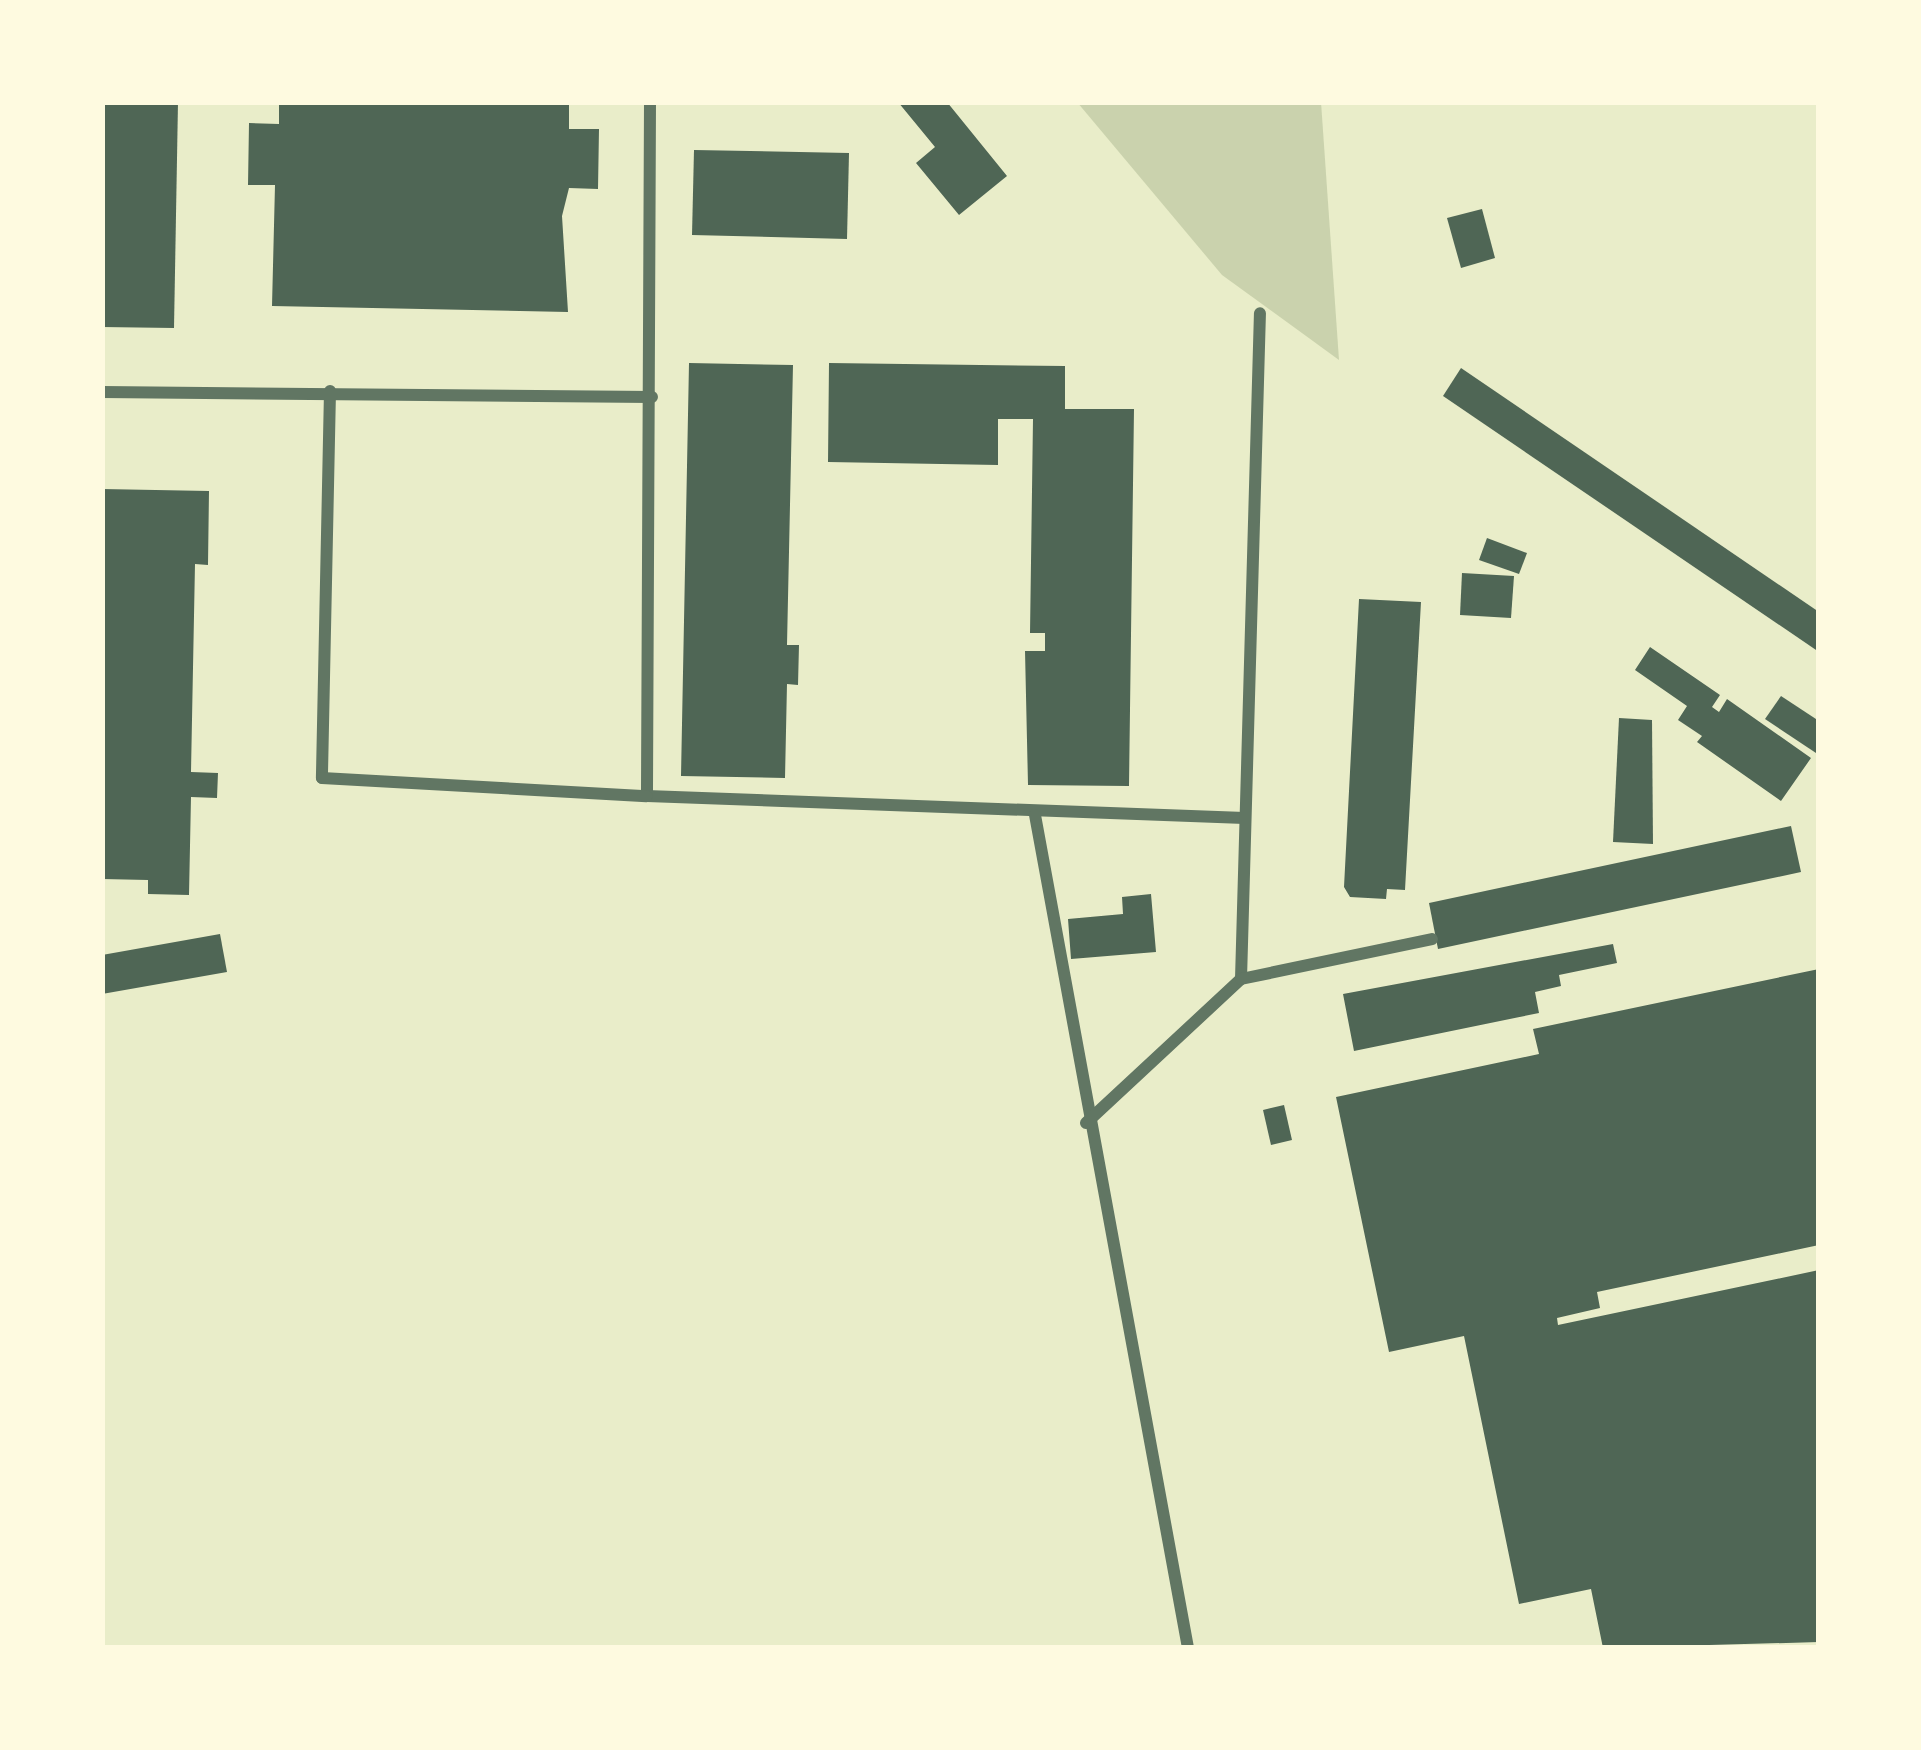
<!DOCTYPE html>
<style>
body{margin:0}
#map{position:relative;width:1921px;height:1750px;overflow:hidden;background:#e9edc9;font-family:Rubik,sans-serif}
div>[style]{position:absolute}
.green>*{inset:0;background:#cad2ad}
.building>*{inset:0;background:#4f6655}
.minor>*{height:12px;margin:-6px;padding:0 6px;transform-origin:6px;border-radius:6px;background:#617663}
span{translate:-50% -50%;white-space:nowrap;text-align:center;line-height:1.15;-webkit-text-stroke:9px #fefae0;paint-order:stroke}
.frame{position:absolute;inset:0;border:105px solid #fefae0;pointer-events:none}
</style>
<div id="map">
<div class="green">
<div style="clip-path:polygon(1077px 102px,1321px 102px,1339px 360px,1222px 275px)"></div>
</div>
<div class="building">
<div style="clip-path:polygon(102px 102px,178px 102px,174px 328px,102px 327px)"></div>
<div style="clip-path:polygon(279px 102px,569px 102px,569px 129px,599px 129px,598px 189px,569px 188px,562px 216px,568px 312px,272px 306px,275px 185px,248px 185px,249px 123px,279px 124px)"></div>
<div style="clip-path:polygon(898px 102px,947px 102px,1007px 176px,959px 215px,916px 163px,935px 147px)"></div>
<div style="clip-path:polygon(694px 150px,849px 153px,847px 239px,692px 235px)"></div>
<div style="clip-path:polygon(1482px 209px,1495px 258px,1461px 268px,1447px 218px)"></div>
<div style="clip-path:polygon(689px 363px,793px 365px,787px 645px,799px 645px,798px 685px,787px 684px,785px 778px,681px 776px)"></div>
<div style="clip-path:polygon(829px 363px,1065px 366px,1065px 409px,1134px 409px,1129px 786px,1028px 785px,1025px 651px,1045px 651px,1045px 633px,1030px 633px,1033px 419px,998px 419px,998px 465px,828px 462px)"></div>
<div style="clip-path:polygon(1461px 368px,1819px 612px,1819px 652px,1443px 396px)"></div>
<div style="clip-path:polygon(102px 489px,209px 491px,208px 565px,195px 564px,191px 772px,218px 773px,217px 798px,191px 797px,189px 895px,148px 894px,148px 880px,102px 879px)"></div>
<div style="clip-path:polygon(1487px 538px,1527px 553px,1519px 574px,1479px 560px)"></div>
<div style="clip-path:polygon(1462px 573px,1514px 576px,1511px 618px,1460px 615px)"></div>
<div style="clip-path:polygon(1359px 599px,1421px 602px,1405px 890px,1387px 889px,1386px 899px,1350px 897px,1344px 887px)"></div>
<div style="clip-path:polygon(1650px 647px,1720px 695px,1712px 707px,1719px 712px,1727px 699px,1811px 758px,1781px 801px,1697px 742px,1702px 736px,1678px 720px,1687px 706px,1635px 670px)"></div>
<div style="clip-path:polygon(1781px 696px,1819px 721px,1819px 755px,1765px 719px)"></div>
<div style="clip-path:polygon(1619px 718px,1652px 720px,1653px 844px,1613px 842px)"></div>
<div style="clip-path:polygon(1791px 826px,1801px 872px,1438px 949px,1429px 903px)"></div>
<div style="clip-path:polygon(1151px 894px,1156px 952px,1071px 959px,1068px 919px,1123px 914px,1122px 897px)"></div>
<div style="clip-path:polygon(220px 934px,227px 972px,102px 994px,102px 955px)"></div>
<div style="clip-path:polygon(1613px 944px,1617px 963px,1559px 975px,1561px 986px,1535px 992px,1539px 1013px,1354px 1051px,1343px 994px)"></div>
<div style="clip-path:polygon(1819px 969px,1819px 1245px,1597px 1292px,1600px 1308px,1557px 1318px,1558px 1325px,1819px 1270px,1819px 1642px,1603px 1648px,1591px 1589px,1519px 1604px,1464px 1336px,1389px 1352px,1336px 1097px,1539px 1054px,1533px 1029px)"></div>
<div style="clip-path:polygon(1284px 1105px,1292px 1140px,1271px 1145px,1263px 1110px)"></div>
</div>
<div class="minor">
<div style="left:650px;top:102px;width:694px;rotate:90.25deg"></div>
<div style="left:647px;top:796px;width:598px;rotate:2.11deg"></div>
<div style="left:330px;top:391px;width:387px;rotate:91.2deg"></div>
<div style="left:322px;top:778px;width:325px;rotate:3.2deg"></div>
<div style="left:102px;top:392px;width:550px;rotate:0.52deg"></div>
<div style="left:1035px;top:815px;width:847px;rotate:79.59deg"></div>
<div style="left:1241px;top:979px;width:666px;rotate:-88.37deg"></div>
<div style="left:1086px;top:1123px;width:212px;rotate:-42.9deg"></div>
<div style="left:1241px;top:979px;width:195px;rotate:-11.8deg"></div>
</div>
<div class="frame"></div>
</div>
